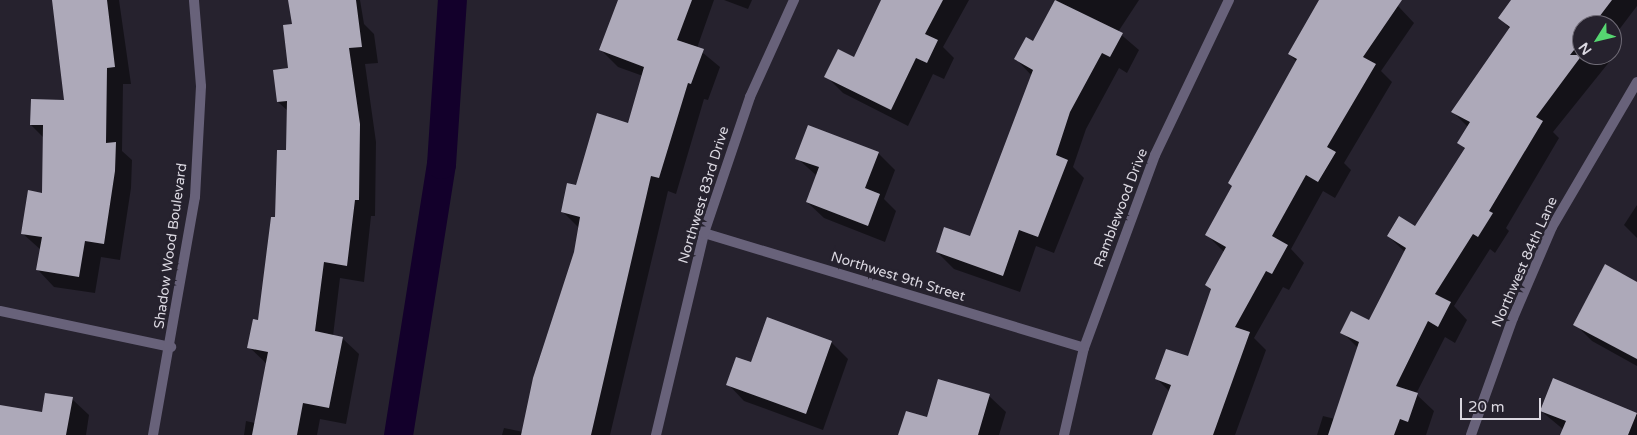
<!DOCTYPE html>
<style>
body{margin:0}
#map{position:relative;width:1637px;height:435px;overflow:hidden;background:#26222e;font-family:"Varela Round",sans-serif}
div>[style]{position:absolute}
.shadow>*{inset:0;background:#0007}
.canal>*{height:29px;margin:-14.5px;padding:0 14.5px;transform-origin:14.5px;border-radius:14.5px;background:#13002b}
.building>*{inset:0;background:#ada9b9}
.minor>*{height:10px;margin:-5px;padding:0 5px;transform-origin:5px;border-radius:5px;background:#68627a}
.tertiary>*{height:10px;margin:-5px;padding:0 5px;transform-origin:5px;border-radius:5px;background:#68627a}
span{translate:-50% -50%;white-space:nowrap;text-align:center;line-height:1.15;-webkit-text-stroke:5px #26222e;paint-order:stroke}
.street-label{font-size:14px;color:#dad7e0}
.north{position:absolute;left:1572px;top:15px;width:50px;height:50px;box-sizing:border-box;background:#26222e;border:1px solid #6e6a75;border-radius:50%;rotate:234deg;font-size:14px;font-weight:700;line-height:20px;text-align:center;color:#dad7e0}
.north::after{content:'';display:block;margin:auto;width:18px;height:22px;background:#56d671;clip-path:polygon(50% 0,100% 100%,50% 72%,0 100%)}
.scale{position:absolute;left:1460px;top:398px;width:81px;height:22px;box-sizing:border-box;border:2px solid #dad7e0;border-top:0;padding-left:6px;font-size:15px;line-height:18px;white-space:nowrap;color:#dad7e0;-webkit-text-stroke:4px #26222e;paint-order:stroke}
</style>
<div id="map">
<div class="shadow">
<div style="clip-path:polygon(54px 0,119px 0,131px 84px,123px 84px,122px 151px,132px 160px,131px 188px,120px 260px,101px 257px,95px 293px,54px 287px,38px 270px,41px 250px,22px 233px,44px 194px,44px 138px,31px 125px,65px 101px)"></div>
<div style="clip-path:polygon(289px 0,360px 0,364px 24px,374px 34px,378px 63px,365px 64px,376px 142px,375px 216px,371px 216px,364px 282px,340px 278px,333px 336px,342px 338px,359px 354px,346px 424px,320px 419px,317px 435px,244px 435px,246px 421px,255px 423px,267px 364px,249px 347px,260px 321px,288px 151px,288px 111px,278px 102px,274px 71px,289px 69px,293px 25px)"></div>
<div style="clip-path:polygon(619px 0,714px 0,697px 48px,720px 67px,708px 100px,704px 99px,676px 194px,668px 191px,610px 435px,502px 435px,504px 428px,523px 432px,575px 253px,579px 228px,562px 211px,577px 187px,629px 124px,643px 76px,618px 67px,601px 50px)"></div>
<div style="clip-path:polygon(724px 0,752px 0,748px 9px)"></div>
<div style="clip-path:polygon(882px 0,969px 0,943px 47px,954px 58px,944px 79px,933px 74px,908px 126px,843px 93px,826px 76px,854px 58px)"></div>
<div style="clip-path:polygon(1057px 0,1139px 0,1118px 32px,1139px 50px,1127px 73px,1119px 68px,1086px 129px,1073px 167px,1084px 178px,1054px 253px,1036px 246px,1020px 292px,954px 269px,937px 252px,971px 238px,1032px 76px,1016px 59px,1034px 43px)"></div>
<div style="clip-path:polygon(1322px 0,1399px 0,1398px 6px,1414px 23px,1381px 71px,1392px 82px,1344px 163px,1351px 170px,1335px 198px,1323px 191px,1291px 249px,1304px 263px,1289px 290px,1283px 287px,1254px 338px,1266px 350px,1235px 435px,1153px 435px,1170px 392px,1157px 379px,1189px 358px,1212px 291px,1206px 285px,1224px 252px,1207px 235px,1297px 62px,1289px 54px)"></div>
<div style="clip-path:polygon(1513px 0,1637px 0,1637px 6px,1612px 39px,1612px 25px,1582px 25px,1582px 55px,1604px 55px,1610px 61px,1553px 132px,1559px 138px,1506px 228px,1509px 231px,1495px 253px,1490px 249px,1454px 306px,1467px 320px,1455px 343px,1445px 337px,1416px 394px,1434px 411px,1426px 435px,1317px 435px,1323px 416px,1335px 419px,1358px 348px,1342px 332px,1370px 322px,1405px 252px,1388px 236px,1416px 228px,1465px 149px,1459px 143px,1468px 127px,1453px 112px,1510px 29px,1500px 18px)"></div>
<div style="clip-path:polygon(878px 153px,895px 170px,884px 199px,896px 211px,885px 242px,824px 218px,807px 202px,817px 176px,797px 158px)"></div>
<div style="clip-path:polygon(1637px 205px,1637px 238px,1624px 225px)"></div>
<div style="clip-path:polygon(1637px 283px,1637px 366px,1592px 341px,1575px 324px)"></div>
<div style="clip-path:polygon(831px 342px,848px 359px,823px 430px,744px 401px,728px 384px,752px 363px)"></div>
<div style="clip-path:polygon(1554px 380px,1637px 414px,1637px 435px,1561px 435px,1564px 430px,1541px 411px)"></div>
<div style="clip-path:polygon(989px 396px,1006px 412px,999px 435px,900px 435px,928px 418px)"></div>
<div style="clip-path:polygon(72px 399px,89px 415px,86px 435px,0 435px,0 406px,43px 414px)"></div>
</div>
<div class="canal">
<div style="left:398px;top:435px;width:274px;rotate:-81deg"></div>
<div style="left:441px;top:164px;width:164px;rotate:-86.2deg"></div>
</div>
<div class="building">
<div style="clip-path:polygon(52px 0,107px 0,115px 67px,107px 68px,106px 143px,116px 142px,115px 171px,104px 244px,85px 241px,79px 277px,36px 270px,42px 237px,21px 234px,28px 190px,42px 193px,43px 125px,30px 125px,31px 99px,64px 100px)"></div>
<div style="clip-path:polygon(288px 0,356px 0,362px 47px,349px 48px,360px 124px,359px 200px,355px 200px,347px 266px,324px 262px,315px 331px,343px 337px,329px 408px,303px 403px,297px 435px,252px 435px,268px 352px,247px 348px,253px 319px,258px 320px,271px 217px,275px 217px,277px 150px,286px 150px,287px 101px,277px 102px,273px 70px,288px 68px,283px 25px,292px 24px)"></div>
<div style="clip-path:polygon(618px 0,692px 0,677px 40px,704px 49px,691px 84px,688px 83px,659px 178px,651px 176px,591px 435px,521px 435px,533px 378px,574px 252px,580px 217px,561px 212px,567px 183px,576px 185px,597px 113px,628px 123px,644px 67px,599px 50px)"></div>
<div style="clip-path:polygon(881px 0,943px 0,925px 34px,938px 40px,927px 63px,916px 58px,891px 110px,824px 77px,838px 49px,854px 57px)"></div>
<div style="clip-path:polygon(1055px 0,1123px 33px,1110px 57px,1102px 53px,1070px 112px,1056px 155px,1068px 160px,1038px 237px,1019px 230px,1003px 276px,936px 252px,944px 227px,970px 236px,1033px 70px,1014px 59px,1026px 37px,1033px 41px)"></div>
<div style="clip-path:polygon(1319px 0,1402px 0,1363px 57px,1376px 64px,1327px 147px,1336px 152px,1318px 182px,1306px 175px,1272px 236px,1288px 245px,1272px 274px,1266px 271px,1235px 327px,1250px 332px,1213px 435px,1152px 435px,1171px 385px,1155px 379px,1166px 349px,1188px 356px,1211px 289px,1205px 285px,1226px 247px,1205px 235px,1232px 186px,1228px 183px,1297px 59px,1288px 54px)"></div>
<div style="clip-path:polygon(1511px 0,1612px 0,1593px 25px,1582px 25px,1582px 40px,1570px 55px,1582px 55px,1536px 117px,1543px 121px,1489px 211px,1493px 213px,1478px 237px,1473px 234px,1435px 294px,1451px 302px,1438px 327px,1428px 321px,1396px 386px,1418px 393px,1408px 422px,1400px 419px,1394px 435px,1328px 435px,1359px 342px,1340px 333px,1351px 311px,1369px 320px,1406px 248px,1387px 236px,1399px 216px,1415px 226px,1465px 148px,1457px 143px,1470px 122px,1451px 112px,1510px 27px,1498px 18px)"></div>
<div style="clip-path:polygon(808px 125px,879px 152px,865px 188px,880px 194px,868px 226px,806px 202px,819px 167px,795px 159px)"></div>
<div style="clip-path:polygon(1605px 264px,1637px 282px,1637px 359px,1573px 325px)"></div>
<div style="clip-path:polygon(767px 317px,832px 341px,806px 414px,726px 385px,736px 357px,751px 362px)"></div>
<div style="clip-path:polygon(1553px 378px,1637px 413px,1628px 435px,1560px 435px,1566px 421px,1540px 411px)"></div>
<div style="clip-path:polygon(938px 379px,990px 394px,978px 435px,898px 435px,906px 411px,927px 417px)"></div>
<div style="clip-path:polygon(45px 393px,73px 397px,66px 435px,0 435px,0 405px,42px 412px)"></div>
</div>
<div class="minor">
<div style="left:704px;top:233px;width:397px;rotate:16.8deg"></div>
<div style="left:0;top:311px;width:175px;rotate:11.9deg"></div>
<div style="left:153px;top:435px;width:242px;rotate:-80deg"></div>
<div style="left:195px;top:197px;width:111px;rotate:-86.9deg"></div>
<div style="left:201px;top:86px;width:86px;rotate:-94.7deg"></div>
<div style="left:656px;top:435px;width:208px;rotate:-76.6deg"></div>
<div style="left:704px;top:233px;width:144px;rotate:-71.3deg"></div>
<div style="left:750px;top:97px;width:107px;rotate:-65.6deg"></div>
<div style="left:1471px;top:435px;width:124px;rotate:-70.3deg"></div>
<div style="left:1513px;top:318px;width:99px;rotate:-66.8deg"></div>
<div style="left:1552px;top:227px;width:168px;rotate:-59.6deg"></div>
</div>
<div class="tertiary">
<div style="left:1064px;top:435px;width:89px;rotate:-77.1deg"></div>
<div style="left:1084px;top:348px;width:206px;rotate:-69.8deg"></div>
<div style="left:1155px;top:155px;width:172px;rotate:-64.5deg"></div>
</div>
<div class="street-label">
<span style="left:704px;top:195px;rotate:-73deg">Northwest 83rd Drive</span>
<span style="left:1121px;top:208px;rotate:-69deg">Ramblewood Drive</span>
<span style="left:171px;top:246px;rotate:-82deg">Shadow Wood Boulevard</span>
<span style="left:1525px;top:262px;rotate:-66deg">Northwest 84th Lane</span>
<span style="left:898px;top:277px;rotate:17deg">Northwest 9th Street</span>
</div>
<div class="north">N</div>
<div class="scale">20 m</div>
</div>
